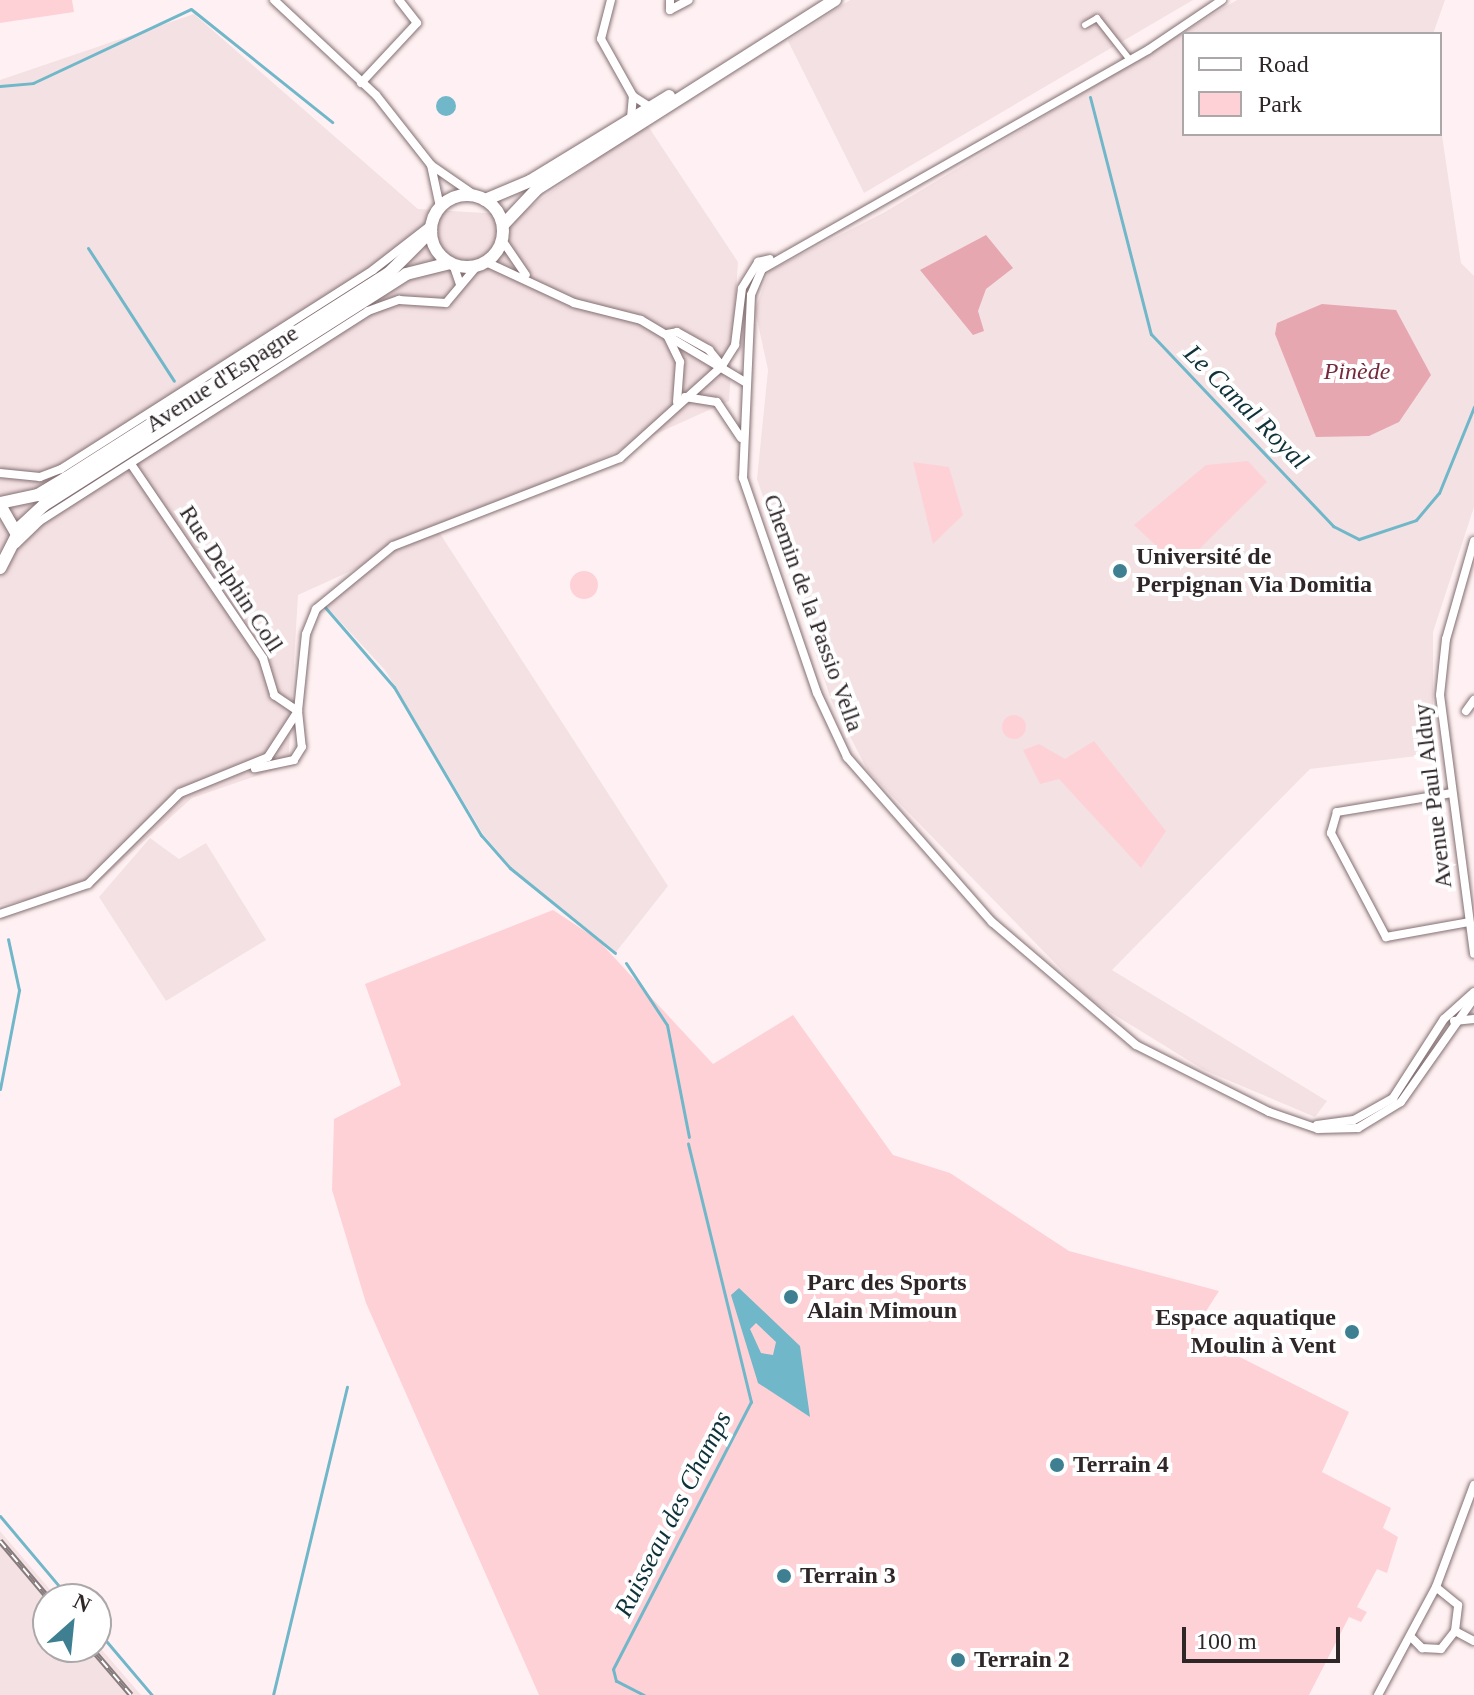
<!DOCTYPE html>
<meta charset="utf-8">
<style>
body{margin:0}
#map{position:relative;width:1474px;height:1695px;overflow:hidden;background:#fff1f3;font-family:Georgia,serif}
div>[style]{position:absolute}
.built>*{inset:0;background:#f4e1e3}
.green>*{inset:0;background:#fed1d7}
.round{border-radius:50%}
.forest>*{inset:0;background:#e7a7b1}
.water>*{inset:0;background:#70b7c9}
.stream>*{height:3px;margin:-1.5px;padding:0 1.5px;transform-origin:1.5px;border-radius:1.5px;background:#70b7c9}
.roads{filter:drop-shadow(0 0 2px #836f72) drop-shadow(0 0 2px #836f72)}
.pedestrian>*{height:6px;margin:-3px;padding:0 3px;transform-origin:3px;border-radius:3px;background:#fff}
.minor>*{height:8px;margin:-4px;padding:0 4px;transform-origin:4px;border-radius:4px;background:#fff}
.secondary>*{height:12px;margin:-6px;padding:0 6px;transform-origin:6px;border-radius:6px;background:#fff}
.secondary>.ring{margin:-6px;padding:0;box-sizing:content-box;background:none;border:12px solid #fff;border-radius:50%}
.rail>*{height:6px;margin-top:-3px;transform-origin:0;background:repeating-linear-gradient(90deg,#fff 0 9px,#867b7d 0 18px);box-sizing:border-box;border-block:2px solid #867b7d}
.dots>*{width:22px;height:22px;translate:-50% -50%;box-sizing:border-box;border:4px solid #fff;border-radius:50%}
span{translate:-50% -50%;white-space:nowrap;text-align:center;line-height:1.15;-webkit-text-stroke:8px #fff;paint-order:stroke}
.park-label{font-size:24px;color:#752a3c;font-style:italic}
.street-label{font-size:24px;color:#2f2628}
.poi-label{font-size:24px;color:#2f2628;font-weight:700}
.left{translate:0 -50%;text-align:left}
.right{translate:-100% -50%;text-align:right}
.water-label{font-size:26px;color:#0f323a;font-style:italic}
.legend{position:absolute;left:1182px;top:32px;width:260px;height:104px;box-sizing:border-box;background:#fff;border:2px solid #aca8a9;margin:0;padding:10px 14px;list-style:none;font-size:24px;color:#2f2628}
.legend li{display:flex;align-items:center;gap:16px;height:40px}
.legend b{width:40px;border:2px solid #aca8a9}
.north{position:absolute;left:32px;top:1583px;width:80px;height:80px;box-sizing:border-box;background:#fff;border:2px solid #aca8a9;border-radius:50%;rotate:27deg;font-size:22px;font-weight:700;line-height:32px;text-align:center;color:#2f2628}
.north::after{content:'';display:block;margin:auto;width:28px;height:36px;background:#3e8091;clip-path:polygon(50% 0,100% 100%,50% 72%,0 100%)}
.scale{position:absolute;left:1182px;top:1627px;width:158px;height:36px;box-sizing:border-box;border:4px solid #2f2628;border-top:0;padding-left:10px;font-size:24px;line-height:28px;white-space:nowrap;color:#2f2628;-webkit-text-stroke:6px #fff;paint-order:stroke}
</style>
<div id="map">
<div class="built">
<div style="clip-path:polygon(850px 0,1193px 0,864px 193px,788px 41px)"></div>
<div style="clip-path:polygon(1237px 0,1445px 0,1433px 34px,1184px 34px,1184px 134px,1440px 134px,1440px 122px,1461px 263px,1474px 276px,1474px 507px,1433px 632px,1433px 754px,1310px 769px,1112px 970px,1327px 1101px,1315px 1117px,1204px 1070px,1092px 1001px,868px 771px,832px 702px,757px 479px,768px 370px,755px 310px,769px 271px,885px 212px)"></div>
<div style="clip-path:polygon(194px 14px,418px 209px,519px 215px,646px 123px,738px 262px,729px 401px,439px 532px,668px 886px,616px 952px,511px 867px,483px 834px,385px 670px,325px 605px,395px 551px,298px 595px,288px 765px,192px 798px,92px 888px,0 905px,0 80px)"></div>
<div style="clip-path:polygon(150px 838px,179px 859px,206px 843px,266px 940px,166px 1001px,99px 897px)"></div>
<div style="clip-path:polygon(0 1531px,58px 1599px,48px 1599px,48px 1647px,96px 1643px,141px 1695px,0 1695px)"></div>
</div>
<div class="green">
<div style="clip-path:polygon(0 0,72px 0,74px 12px,0 23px)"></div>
<div style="clip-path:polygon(1248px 461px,1267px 482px,1180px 568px,1134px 525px,1206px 465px)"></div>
<div style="clip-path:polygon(913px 462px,949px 467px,963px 515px,933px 544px)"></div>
<div class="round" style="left:570px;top:571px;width:28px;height:28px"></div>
<div class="round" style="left:1002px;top:715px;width:24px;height:24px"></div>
<div style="clip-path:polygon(1094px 741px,1166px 831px,1141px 868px,1059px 779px,1040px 784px,1023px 750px,1039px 744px,1065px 759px)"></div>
<div style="clip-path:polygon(553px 910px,597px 939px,713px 1064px,793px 1015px,893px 1155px,950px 1173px,1069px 1251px,1219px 1291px,1192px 1333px,1349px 1412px,1322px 1472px,1391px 1508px,1383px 1528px,1398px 1537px,1387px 1573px,1377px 1569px,1357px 1607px,1367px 1612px,1361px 1622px,1349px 1617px,1309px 1695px,539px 1695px,366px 1303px,332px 1190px,334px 1119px,401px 1085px,365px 984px)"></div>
</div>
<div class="forest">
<div style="clip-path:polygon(986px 235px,1013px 268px,986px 289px,978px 311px,984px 331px,973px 335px,920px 270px)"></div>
<div style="clip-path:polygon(1322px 304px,1396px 310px,1431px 375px,1399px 422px,1369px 436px,1316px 437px,1275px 334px,1277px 323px)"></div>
</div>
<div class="water">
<div class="round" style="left:436px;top:96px;width:20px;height:20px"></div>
<div style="clip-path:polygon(evenodd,739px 1288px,800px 1346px,810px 1417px,758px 1383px,731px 1295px,739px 1288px,756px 1323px,776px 1342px,773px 1355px,761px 1353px,750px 1329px,756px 1323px)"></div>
</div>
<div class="stream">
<div style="left:0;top:86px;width:33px;rotate:-5deg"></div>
<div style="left:33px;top:83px;width:174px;rotate:-25.1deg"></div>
<div style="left:191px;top:9px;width:181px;rotate:38.7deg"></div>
<div style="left:1090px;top:97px;width:245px;rotate:75.6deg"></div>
<div style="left:1151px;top:334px;width:265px;rotate:46.5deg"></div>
<div style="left:1333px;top:526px;width:29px;rotate:27deg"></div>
<div style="left:1359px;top:539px;width:60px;rotate:-18.4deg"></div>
<div style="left:1416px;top:520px;width:35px;rotate:-50deg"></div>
<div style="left:1439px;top:493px;width:93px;rotate:-67.9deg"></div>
<div style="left:88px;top:248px;width:158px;rotate:57.1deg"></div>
<div style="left:324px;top:606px;width:107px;rotate:49.2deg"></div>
<div style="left:394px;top:687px;width:172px;rotate:59.6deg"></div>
<div style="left:481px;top:835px;width:44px;rotate:48.7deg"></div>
<div style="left:510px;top:868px;width:135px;rotate:39deg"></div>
<div style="left:626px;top:963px;width:74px;rotate:56.5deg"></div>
<div style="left:667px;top:1025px;width:114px;rotate:78.9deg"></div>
<div style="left:0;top:1089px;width:101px;rotate:-79.1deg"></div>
<div style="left:19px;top:990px;width:52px;rotate:-102.2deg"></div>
<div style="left:0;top:1516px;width:109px;rotate:49.9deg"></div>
<div style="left:96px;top:1629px;width:87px;rotate:49.7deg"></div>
<div style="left:273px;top:1695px;width:317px;rotate:-76.5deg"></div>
<div style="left:644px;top:1695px;width:31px;rotate:-153deg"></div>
<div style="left:616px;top:1681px;width:12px;rotate:-104deg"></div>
<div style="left:613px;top:1669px;width:301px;rotate:-62.7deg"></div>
<div style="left:751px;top:1402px;width:266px;rotate:-103.7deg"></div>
</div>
<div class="roads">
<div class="pedestrian">
<div style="left:1085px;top:25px;width:14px;rotate:-30deg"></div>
<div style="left:1097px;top:18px;width:53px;rotate:51.8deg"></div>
</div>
<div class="minor">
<div style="left:274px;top:0;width:139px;rotate:43deg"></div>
<div style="left:376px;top:95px;width:89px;rotate:51.8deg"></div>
<div style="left:431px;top:165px;width:55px;rotate:34.6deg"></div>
<div style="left:611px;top:0;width:40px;rotate:104.4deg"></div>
<div style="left:601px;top:39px;width:65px;rotate:60.7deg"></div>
<div style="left:670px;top:0;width:10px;rotate:90deg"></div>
<div style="left:670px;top:10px;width:21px;rotate:-28deg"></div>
<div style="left:1222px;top:0;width:89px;rotate:146deg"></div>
<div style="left:1148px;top:50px;width:444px;rotate:150.4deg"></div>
<div style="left:762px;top:269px;width:28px;rotate:113deg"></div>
<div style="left:751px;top:295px;width:183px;rotate:92.5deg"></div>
<div style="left:743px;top:478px;width:227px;rotate:71deg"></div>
<div style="left:817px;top:693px;width:71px;rotate:64.9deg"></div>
<div style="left:847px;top:757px;width:220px;rotate:48.7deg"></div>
<div style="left:992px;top:922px;width:189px;rotate:40.5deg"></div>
<div style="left:1136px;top:1045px;width:149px;rotate:26.7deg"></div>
<div style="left:1269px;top:1112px;width:52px;rotate:19.1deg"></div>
<div style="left:1318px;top:1129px;width:40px;rotate:-1.4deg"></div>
<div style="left:1358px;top:1128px;width:50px;rotate:-31.2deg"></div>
<div style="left:1401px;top:1102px;width:127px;rotate:-54.9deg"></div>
<div style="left:361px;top:83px;width:82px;rotate:-47deg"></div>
<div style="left:417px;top:23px;width:29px;rotate:-128deg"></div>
<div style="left:631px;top:118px;width:22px;rotate:-85deg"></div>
<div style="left:633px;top:96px;width:20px;rotate:33deg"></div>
<div style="left:431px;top:165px;width:43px;rotate:77.9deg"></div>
<div style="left:502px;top:240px;width:42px;rotate:55.6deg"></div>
<div style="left:486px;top:262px;width:97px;rotate:25deg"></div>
<div style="left:574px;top:303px;width:69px;rotate:14.2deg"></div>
<div style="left:641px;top:320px;width:121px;rotate:30.8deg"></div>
<div style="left:453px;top:264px;width:21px;rotate:71deg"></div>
<div style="left:667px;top:334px;width:10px;rotate:-11deg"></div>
<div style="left:677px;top:332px;width:37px;rotate:29deg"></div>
<div style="left:709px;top:350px;width:21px;rotate:51deg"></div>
<div style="left:667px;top:335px;width:30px;rotate:64deg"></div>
<div style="left:680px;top:362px;width:40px;rotate:94.3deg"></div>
<div style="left:685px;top:397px;width:32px;rotate:9deg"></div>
<div style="left:717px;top:402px;width:43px;rotate:56.3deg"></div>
<div style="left:131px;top:464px;width:235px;rotate:55.8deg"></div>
<div style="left:263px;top:658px;width:39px;rotate:73deg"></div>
<div style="left:274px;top:695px;width:29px;rotate:34deg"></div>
<div style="left:298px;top:711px;width:36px;rotate:84deg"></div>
<div style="left:302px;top:747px;width:15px;rotate:122deg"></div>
<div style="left:294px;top:760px;width:40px;rotate:168deg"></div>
<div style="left:0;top:473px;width:40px;rotate:5.7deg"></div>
<div style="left:40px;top:477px;width:22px;rotate:-21deg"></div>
<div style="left:61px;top:469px;width:370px;rotate:-32.5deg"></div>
<div style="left:373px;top:270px;width:73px;rotate:-37.8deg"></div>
<div style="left:1474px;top:541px;width:102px;rotate:105.9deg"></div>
<div style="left:1446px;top:639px;width:56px;rotate:96.1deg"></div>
<div style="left:1440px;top:695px;width:261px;rotate:82.5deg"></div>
<div style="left:16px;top:544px;width:33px;rotate:-44deg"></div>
<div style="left:40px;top:521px;width:389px;rotate:-32.6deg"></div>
<div style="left:368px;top:311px;width:33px;rotate:-20deg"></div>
<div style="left:399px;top:300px;width:47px;rotate:3.7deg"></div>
<div style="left:446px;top:303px;width:48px;rotate:-50deg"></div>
<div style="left:1466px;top:711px;width:14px;rotate:-54deg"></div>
<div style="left:1452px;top:793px;width:117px;rotate:170.6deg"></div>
<div style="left:1337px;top:812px;width:22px;rotate:106deg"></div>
<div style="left:1331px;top:833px;width:118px;rotate:62.1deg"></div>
<div style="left:1386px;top:937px;width:84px;rotate:-10.2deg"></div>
<div style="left:0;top:914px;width:93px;rotate:-18.8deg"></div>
<div style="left:88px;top:884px;width:129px;rotate:-44.7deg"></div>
<div style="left:180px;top:793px;width:95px;rotate:-22.2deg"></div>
<div style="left:268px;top:757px;width:55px;rotate:-56.9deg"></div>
<div style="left:298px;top:711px;width:77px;rotate:-84.1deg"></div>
<div style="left:306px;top:634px;width:27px;rotate:-68deg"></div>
<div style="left:316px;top:609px;width:99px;rotate:-39.3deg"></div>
<div style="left:393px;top:546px;width:243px;rotate:-21.2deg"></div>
<div style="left:620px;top:458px;width:137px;rotate:-42deg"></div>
<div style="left:722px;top:366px;width:25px;rotate:-58deg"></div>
<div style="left:735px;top:345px;width:57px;rotate:-83deg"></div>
<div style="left:742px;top:288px;width:31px;rotate:-58deg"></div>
<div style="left:758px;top:262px;width:12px;rotate:-14deg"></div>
<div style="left:1454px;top:1021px;width:20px;rotate:-6deg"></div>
<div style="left:1317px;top:1125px;width:37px;rotate:-8deg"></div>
<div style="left:1354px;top:1120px;width:45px;rotate:-29.4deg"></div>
<div style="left:1393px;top:1098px;width:94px;rotate:-57.2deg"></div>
<div style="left:1444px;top:1019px;width:40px;rotate:-42deg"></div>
<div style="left:1455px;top:1631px;width:21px;rotate:28deg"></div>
<div style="left:1411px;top:1637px;width:16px;rotate:45deg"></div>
<div style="left:1422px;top:1648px;width:19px;rotate:3deg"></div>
<div style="left:1441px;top:1649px;width:23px;rotate:-52deg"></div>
<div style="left:1455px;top:1631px;width:26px;rotate:-83deg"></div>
<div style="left:1458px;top:1605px;width:28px;rotate:-141deg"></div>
<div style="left:1378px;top:1695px;width:123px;rotate:-61.8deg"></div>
<div style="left:1436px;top:1587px;width:109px;rotate:-69.6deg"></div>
</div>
<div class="secondary">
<div class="ring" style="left:431px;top:195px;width:60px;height:60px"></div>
<div style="left:485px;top:200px;width:49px;rotate:-22.9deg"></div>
<div style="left:530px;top:181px;width:163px;rotate:-31.4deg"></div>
<div style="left:503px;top:225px;width:50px;rotate:-46.6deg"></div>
<div style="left:537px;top:189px;width:353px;rotate:-32.4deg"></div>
<div style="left:0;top:503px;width:39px;rotate:-12deg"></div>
<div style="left:38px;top:495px;width:33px;rotate:-31deg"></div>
<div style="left:66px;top:478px;width:381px;rotate:-32.4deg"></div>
<div style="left:388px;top:274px;width:61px;rotate:-45deg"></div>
<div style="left:0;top:505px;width:34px;rotate:60deg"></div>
<div style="left:17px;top:535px;width:37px;rotate:117deg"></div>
<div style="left:16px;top:531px;width:38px;rotate:-43deg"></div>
<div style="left:44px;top:505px;width:429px;rotate:-32.5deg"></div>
<div style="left:406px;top:274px;width:45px;rotate:-14deg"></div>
</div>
</div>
<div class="rail">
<div style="left:0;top:1541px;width:76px;rotate:49.8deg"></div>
<div style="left:90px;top:1647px;width:63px;rotate:49.5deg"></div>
</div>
<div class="dots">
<div style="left:1120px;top:571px;background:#3e8091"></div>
<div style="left:791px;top:1297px;background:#3e8091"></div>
<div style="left:1352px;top:1332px;background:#3e8091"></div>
<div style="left:1057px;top:1465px;background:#3e8091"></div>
<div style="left:784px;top:1576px;background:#3e8091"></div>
<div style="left:958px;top:1660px;background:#3e8091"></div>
</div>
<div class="park-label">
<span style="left:1357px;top:372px">Pinède</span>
</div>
<div class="street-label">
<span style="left:222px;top:379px;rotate:-33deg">Avenue d'Espagne</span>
<span style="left:231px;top:579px;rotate:57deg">Rue Delphin Coll</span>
<span style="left:813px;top:613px;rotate:70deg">Chemin de la Passio Vella</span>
<span style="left:1433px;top:796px;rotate:-97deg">Avenue Paul Alduy</span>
</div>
<div class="poi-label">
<span class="left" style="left:1136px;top:571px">Université de<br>Perpignan Via Domitia</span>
<span class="left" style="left:807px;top:1297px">Parc des Sports<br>Alain Mimoun</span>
<span class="right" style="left:1336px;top:1332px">Espace aquatique<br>Moulin à Vent</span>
<span class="left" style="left:1073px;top:1465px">Terrain 4</span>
<span class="left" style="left:800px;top:1576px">Terrain 3</span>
<span class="left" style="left:974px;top:1660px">Terrain 2</span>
</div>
<div class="water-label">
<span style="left:1246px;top:407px;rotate:45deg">Le Canal Royal</span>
<span style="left:673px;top:1514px;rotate:-63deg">Ruisseau des Champs</span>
</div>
<ul class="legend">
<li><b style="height:10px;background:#fff"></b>Road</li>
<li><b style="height:22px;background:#fed1d7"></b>Park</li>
</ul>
<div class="north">N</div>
<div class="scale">100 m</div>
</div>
